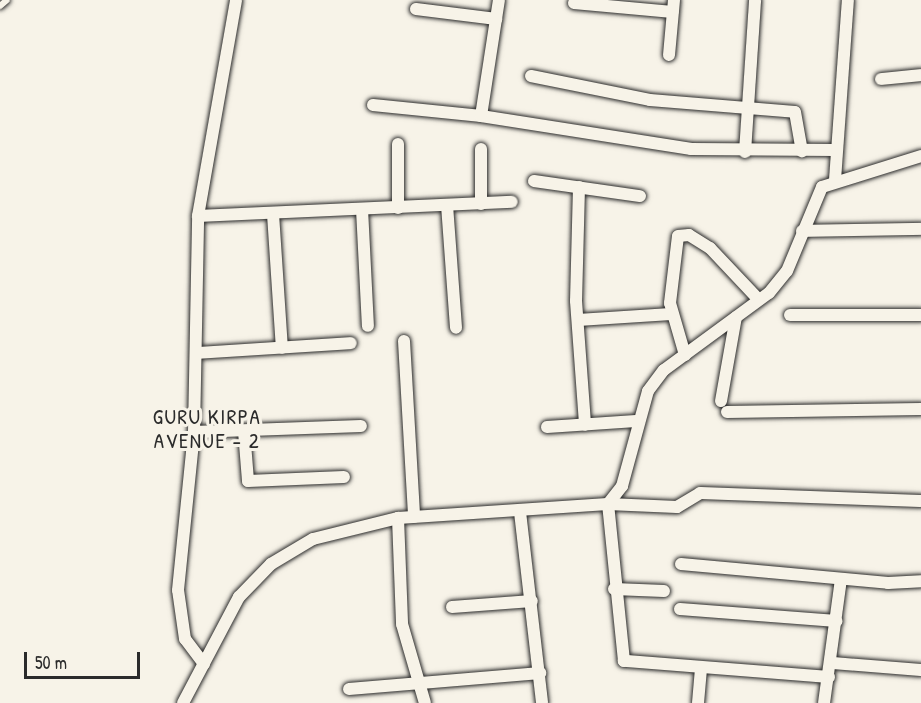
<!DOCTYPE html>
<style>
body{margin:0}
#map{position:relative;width:921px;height:703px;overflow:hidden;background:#f7f3e8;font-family:"Patrick Hand",sans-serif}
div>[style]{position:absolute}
.roads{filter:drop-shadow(0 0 2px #2b2b2b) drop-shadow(0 0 2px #2b2b2b)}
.service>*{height:6px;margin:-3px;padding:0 3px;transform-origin:3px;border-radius:3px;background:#f7f3e8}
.minor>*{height:12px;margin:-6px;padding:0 6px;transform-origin:6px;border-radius:6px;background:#f7f3e8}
span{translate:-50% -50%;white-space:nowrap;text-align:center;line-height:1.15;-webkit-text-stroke:6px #f7f3e8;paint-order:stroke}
.neighbourhood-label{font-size:21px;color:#2b2b2b;letter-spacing:1.5px}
.scale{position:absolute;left:24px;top:652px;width:116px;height:27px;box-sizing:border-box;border:3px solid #2b2b2b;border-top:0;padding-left:8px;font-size:18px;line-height:21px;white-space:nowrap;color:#2b2b2b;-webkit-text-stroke:4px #f7f3e8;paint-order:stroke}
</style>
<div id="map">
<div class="roads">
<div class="service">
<div style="left:0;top:6px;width:9px;rotate:-41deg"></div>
</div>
<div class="minor">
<div style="left:574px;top:3px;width:99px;rotate:5.2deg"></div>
<div style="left:416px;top:9px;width:81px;rotate:7.1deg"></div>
<div style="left:669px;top:55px;width:55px;rotate:-84.8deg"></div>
<div style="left:531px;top:76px;width:121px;rotate:11.4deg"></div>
<div style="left:650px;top:100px;width:145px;rotate:4.7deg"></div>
<div style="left:795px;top:112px;width:40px;rotate:80deg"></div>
<div style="left:881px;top:79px;width:40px;rotate:-5.7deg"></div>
<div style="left:373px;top:105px;width:109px;rotate:5.8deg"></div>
<div style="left:481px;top:116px;width:213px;rotate:8.9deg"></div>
<div style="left:691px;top:149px;width:144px;rotate:0.4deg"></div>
<div style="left:481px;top:116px;width:117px;rotate:-81.2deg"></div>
<div style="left:745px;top:152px;width:152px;rotate:-86.2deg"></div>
<div style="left:835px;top:180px;width:180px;rotate:-85.9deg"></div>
<div style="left:534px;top:181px;width:107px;rotate:8.1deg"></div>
<div style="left:579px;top:187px;width:114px;rotate:91.5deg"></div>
<div style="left:576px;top:301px;width:124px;rotate:85.8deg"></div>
<div style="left:481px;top:204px;width:55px;rotate:-90deg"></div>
<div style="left:447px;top:205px;width:123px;rotate:85.8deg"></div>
<div style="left:398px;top:208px;width:64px;rotate:-90deg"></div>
<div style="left:362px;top:209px;width:117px;rotate:87.1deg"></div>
<div style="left:273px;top:214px;width:134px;rotate:86.2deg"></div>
<div style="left:198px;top:216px;width:314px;rotate:-2.6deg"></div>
<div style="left:802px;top:231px;width:119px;rotate:-1deg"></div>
<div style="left:790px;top:315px;width:131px"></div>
<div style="left:578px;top:320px;width:93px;rotate:-3.7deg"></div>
<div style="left:404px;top:341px;width:176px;rotate:86.7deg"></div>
<div style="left:197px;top:353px;width:154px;rotate:-3.7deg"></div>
<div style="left:685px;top:355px;width:54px;rotate:-106.1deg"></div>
<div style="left:670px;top:303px;width:67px;rotate:-83.2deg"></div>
<div style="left:678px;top:236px;width:11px;rotate:-5deg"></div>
<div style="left:689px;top:235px;width:25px;rotate:32deg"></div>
<div style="left:710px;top:248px;width:71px;rotate:46.7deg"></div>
<div style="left:721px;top:401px;width:85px;rotate:-79.9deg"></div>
<div style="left:727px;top:412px;width:194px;rotate:-0.9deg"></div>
<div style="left:547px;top:427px;width:89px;rotate:-3.9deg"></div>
<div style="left:244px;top:431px;width:50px;rotate:85.4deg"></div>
<div style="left:248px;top:481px;width:96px;rotate:-2.4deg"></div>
<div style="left:194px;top:432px;width:167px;rotate:-2.1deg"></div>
<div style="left:520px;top:512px;width:192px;rotate:83.4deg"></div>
<div style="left:398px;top:518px;width:106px;rotate:87.8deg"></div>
<div style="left:402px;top:624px;width:82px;rotate:73.8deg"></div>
<div style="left:681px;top:564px;width:208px;rotate:5.2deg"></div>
<div style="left:888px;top:583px;width:33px;rotate:-3deg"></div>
<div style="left:614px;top:589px;width:50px;rotate:2.3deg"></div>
<div style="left:452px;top:607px;width:80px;rotate:-4.3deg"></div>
<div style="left:680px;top:609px;width:157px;rotate:4.4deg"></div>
<div style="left:833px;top:663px;width:88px;rotate:4.5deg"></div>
<div style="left:204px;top:664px;width:31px;rotate:-127deg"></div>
<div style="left:185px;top:639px;width:49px;rotate:-98.1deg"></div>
<div style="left:178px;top:590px;width:159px;rotate:-84.2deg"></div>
<div style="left:194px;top:432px;width:216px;rotate:-88.9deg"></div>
<div style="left:198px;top:216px;width:219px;rotate:-80deg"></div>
<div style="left:829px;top:677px;width:206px;rotate:-175.5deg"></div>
<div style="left:624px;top:661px;width:158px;rotate:-95.8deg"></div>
<div style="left:608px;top:504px;width:69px;rotate:2.5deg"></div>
<div style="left:677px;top:507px;width:27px;rotate:-31deg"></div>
<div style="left:700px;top:493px;width:221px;rotate:2.1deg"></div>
<div style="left:349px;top:689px;width:192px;rotate:-4.8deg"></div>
<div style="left:183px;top:703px;width:120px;rotate:-62.2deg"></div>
<div style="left:239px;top:597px;width:46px;rotate:-45.9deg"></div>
<div style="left:271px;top:564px;width:49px;rotate:-30.8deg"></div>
<div style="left:313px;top:539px;width:88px;rotate:-13.9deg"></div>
<div style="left:398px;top:518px;width:210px;rotate:-3.8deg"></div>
<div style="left:608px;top:504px;width:23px;rotate:-52deg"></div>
<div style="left:622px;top:486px;width:98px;rotate:-74.7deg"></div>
<div style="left:648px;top:391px;width:26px;rotate:-53deg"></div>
<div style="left:664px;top:370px;width:130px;rotate:-36.3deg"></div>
<div style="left:769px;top:293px;width:28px;rotate:-51deg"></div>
<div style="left:787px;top:271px;width:91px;rotate:-67.4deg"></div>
<div style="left:822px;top:187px;width:104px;rotate:-17.4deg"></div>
<div style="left:698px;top:703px;width:35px;rotate:-85deg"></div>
<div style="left:824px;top:703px;width:125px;rotate:-82.2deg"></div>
</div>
</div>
<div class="neighbourhood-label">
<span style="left:207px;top:429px">GURU KIRPA<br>AVENUE - 2</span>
</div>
<div class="scale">50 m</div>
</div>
